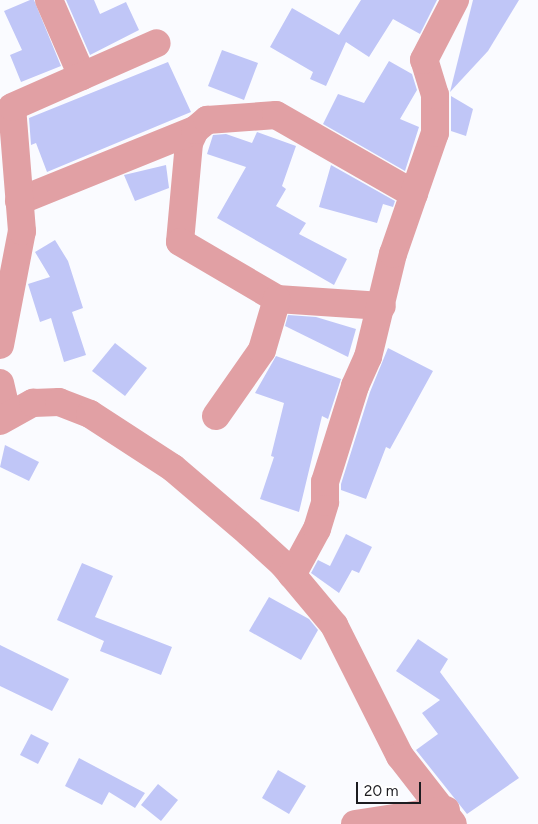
<!DOCTYPE html>
<style>
body{margin:0}
#map{position:relative;width:538px;height:824px;overflow:hidden;background:#fafbff;font-family:Figtree,sans-serif}
div>[style]{position:absolute}
.building>*{inset:0;background:#c0c6f7}
.minor>*{height:28px;margin:-14px;padding:0 14px;transform-origin:14px;border-radius:14px;background:#e1a0a4}
span{translate:-50% -50%;white-space:nowrap;text-align:center;line-height:1.15;-webkit-text-stroke:5px #fff;paint-order:stroke}
.scale{position:absolute;left:356px;top:782px;width:65px;height:22px;box-sizing:border-box;border:2px solid #1c1c20;border-top:0;padding-left:6px;font-size:15px;line-height:18px;white-space:nowrap;color:#1c1c20;-webkit-text-stroke:4px #fff;paint-order:stroke}
</style>
<div id="map">
<div class="building">
<div style="clip-path:polygon(30px 0,34px 0,61px 66px,21px 82px,10px 55px,22px 50px,4px 11px)"></div>
<div style="clip-path:polygon(66px 0,94px 0,100px 14px,126px 2px,139px 30px,90px 55px)"></div>
<div style="clip-path:polygon(361px 0,437px 0,420px 34px,393px 19px,369px 57px,346px 42px,326px 86px,310px 79px,313px 72px,270px 47px,292px 8px,339px 35px)"></div>
<div style="clip-path:polygon(473px 0,519px 0,488px 51px,450px 92px)"></div>
<div style="clip-path:polygon(222px 50px,258px 63px,244px 100px,208px 86px)"></div>
<div style="clip-path:polygon(389px 61px,412px 74px,417px 90px,400px 119px,419px 127px,405px 171px,323px 124px,338px 94px,364px 103px)"></div>
<div style="clip-path:polygon(168px 62px,191px 112px,47px 172px,36px 143px,31px 145px,29px 118px)"></div>
<div style="clip-path:polygon(451px 96px,473px 109px,466px 136px,451px 131px)"></div>
<div style="clip-path:polygon(257px 132px,296px 146px,282px 186px,286px 189px,276px 206px,306px 223px,299px 234px,347px 259px,334px 285px,217px 218px,246px 167px,207px 154px,213px 135px,226px 134px,252px 143px)"></div>
<div style="clip-path:polygon(166px 165px,169px 188px,135px 201px,124px 175px)"></div>
<div style="clip-path:polygon(331px 165px,395px 201px,393px 207px,383px 204px,377px 223px,319px 207px)"></div>
<div style="clip-path:polygon(55px 240px,68px 261px,83px 308px,72px 312px,86px 355px,64px 362px,51px 318px,40px 322px,28px 284px,50px 277px,35px 252px)"></div>
<div style="clip-path:polygon(288px 315px,316px 317px,356px 329px,348px 357px,285px 326px)"></div>
<div style="clip-path:polygon(115px 343px,147px 368px,125px 396px,92px 371px)"></div>
<div style="clip-path:polygon(388px 348px,433px 371px,390px 449px,386px 447px,366px 499px,341px 490px,341px 484px,370px 392px)"></div>
<div style="clip-path:polygon(276px 356px,341px 379px,328px 419px,322px 416px,299px 512px,260px 499px,274px 457px,271px 456px,284px 403px,255px 393px)"></div>
<div style="clip-path:polygon(5px 445px,39px 462px,29px 481px,0 467px)"></div>
<div style="clip-path:polygon(346px 534px,372px 547px,359px 573px,352px 570px,339px 593px,311px 573px,318px 560px,330px 566px)"></div>
<div style="clip-path:polygon(82px 563px,113px 576px,95px 617px,172px 647px,161px 675px,100px 651px,104px 641px,57px 620px)"></div>
<div style="clip-path:polygon(269px 597px,309px 619px,318px 630px,301px 660px,249px 631px)"></div>
<div style="clip-path:polygon(418px 639px,448px 659px,440px 672px,519px 778px,467px 814px,416px 750px,438px 734px,422px 713px,440px 700px,396px 671px)"></div>
<div style="clip-path:polygon(0 645px,69px 679px,52px 711px,0 686px)"></div>
<div style="clip-path:polygon(31px 734px,49px 743px,38px 764px,20px 755px)"></div>
<div style="clip-path:polygon(79px 758px,145px 793px,135px 808px,109px 792px,102px 805px,65px 786px)"></div>
<div style="clip-path:polygon(278px 770px,306px 786px,289px 814px,262px 798px)"></div>
<div style="clip-path:polygon(158px 784px,178px 800px,161px 821px,141px 805px)"></div>
</div>
<div class="minor">
<div style="left:49px;top:0;width:83px;rotate:66.5deg"></div>
<div style="left:195px;top:130px;width:14px;rotate:115deg"></div>
<div style="left:189px;top:143px;width:99px;rotate:95.2deg"></div>
<div style="left:180px;top:242px;width:113px;rotate:30.4deg"></div>
<div style="left:277px;top:299px;width:105px;rotate:3.8deg"></div>
<div style="left:19px;top:201px;width:190px;rotate:-22deg"></div>
<div style="left:195px;top:130px;width:16px;rotate:-40deg"></div>
<div style="left:207px;top:120px;width:69px;rotate:-4.1deg"></div>
<div style="left:276px;top:115px;width:159px;rotate:29.8deg"></div>
<div style="left:0;top:345px;width:116px;rotate:-79.1deg"></div>
<div style="left:22px;top:231px;width:124px;rotate:-94.6deg"></div>
<div style="left:12px;top:107px;width:158px;rotate:-23.8deg"></div>
<div style="left:0;top:383px;width:32px;rotate:77deg"></div>
<div style="left:216px;top:416px;width:80px;rotate:-55.1deg"></div>
<div style="left:262px;top:350px;width:53px;rotate:-73.6deg"></div>
<div style="left:0;top:421px;width:38px;rotate:-29deg"></div>
<div style="left:33px;top:403px;width:26px;rotate:-2deg"></div>
<div style="left:59px;top:402px;width:33px;rotate:21deg"></div>
<div style="left:90px;top:414px;width:99px;rotate:33deg"></div>
<div style="left:173px;top:468px;width:100px;rotate:40.5deg"></div>
<div style="left:249px;top:533px;width:46px;rotate:42.4deg"></div>
<div style="left:283px;top:564px;width:80px;rotate:50.1deg"></div>
<div style="left:334px;top:625px;width:147px;rotate:63.3deg"></div>
<div style="left:400px;top:756px;width:86px;rotate:52.1deg"></div>
<div style="left:292px;top:575px;width:52px;rotate:-61.5deg"></div>
<div style="left:317px;top:529px;width:28px;rotate:-73deg"></div>
<div style="left:325px;top:502px;width:20px;rotate:-90deg"></div>
<div style="left:325px;top:482px;width:101px;rotate:-72.6deg"></div>
<div style="left:355px;top:386px;width:32px;rotate:-66deg"></div>
<div style="left:368px;top:357px;width:106px;rotate:-76.4deg"></div>
<div style="left:393px;top:254px;width:128px;rotate:-70.9deg"></div>
<div style="left:435px;top:133px;width:38px;rotate:-90deg"></div>
<div style="left:435px;top:95px;width:37px;rotate:-107deg"></div>
<div style="left:424px;top:60px;width:68px;rotate:-62.7deg"></div>
<div style="left:355px;top:824px;width:92px;rotate:-8.7deg"></div>
</div>
<div class="scale">20 m</div>
</div>
